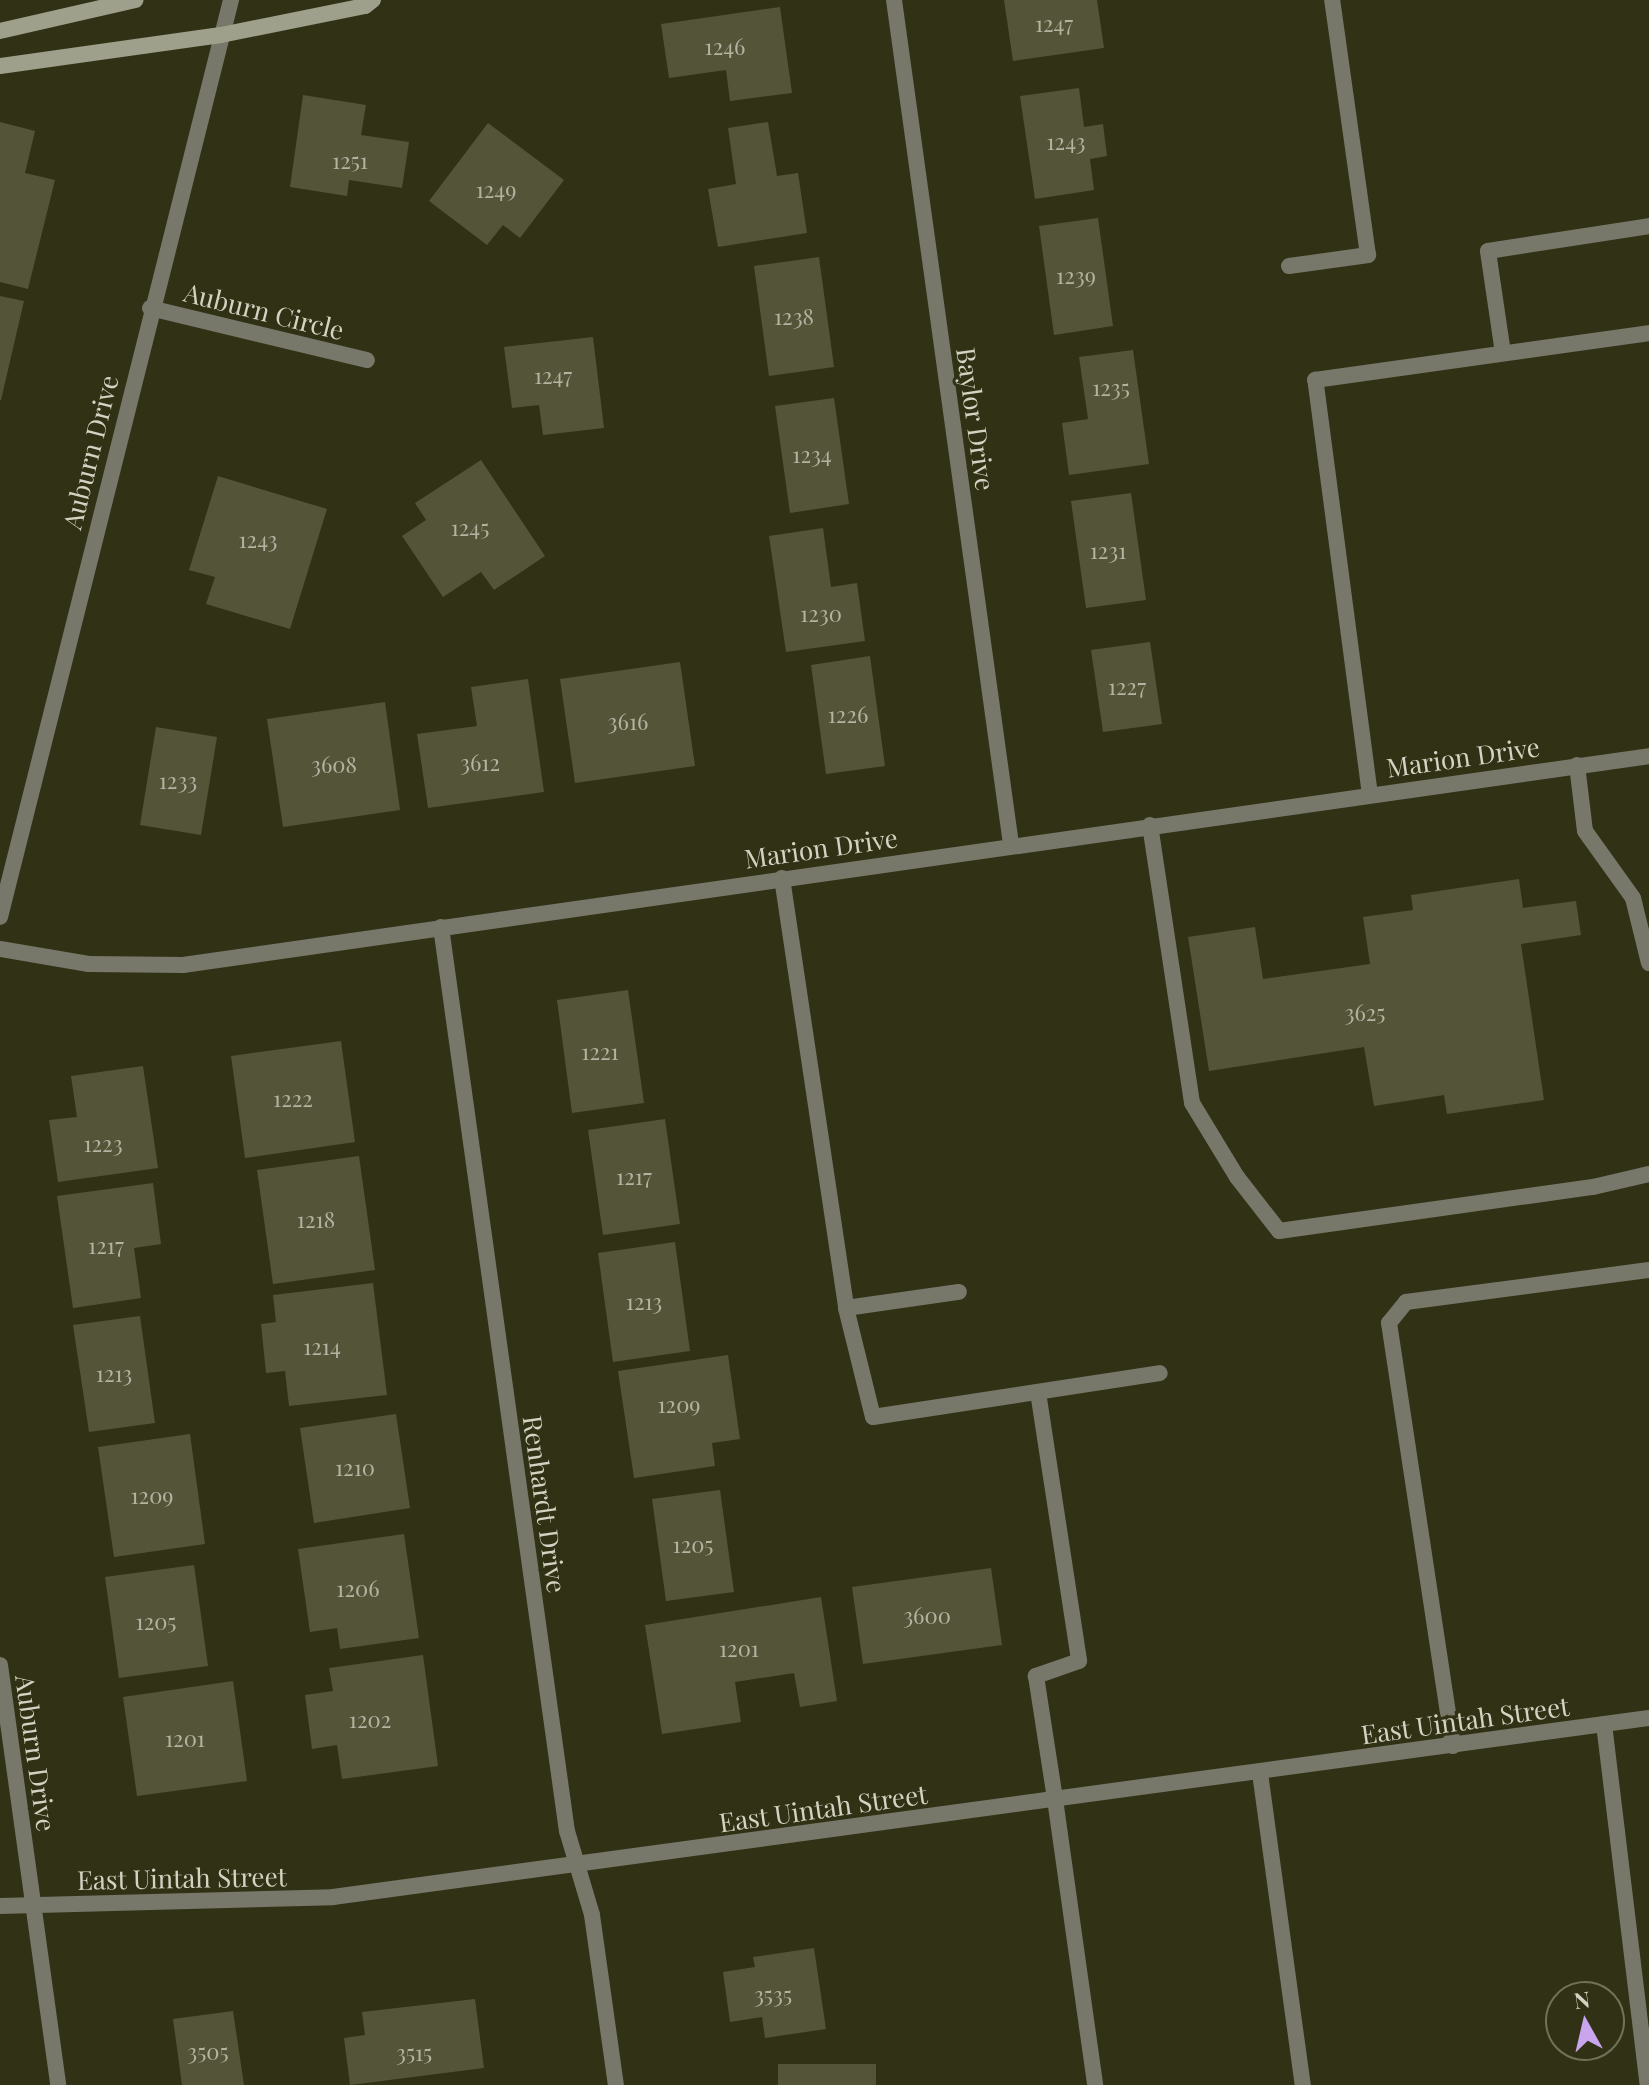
<!DOCTYPE html>
<style>
body{margin:0}
#map{position:relative;width:1649px;height:2085px;overflow:hidden;background:#313115;font-family:"Playfair Display",serif}
div>[style]{position:absolute}
.building>*{inset:0;background:#545438}
.lane>*{height:16px;margin:-8px;padding:0 8px;transform-origin:8px;border-radius:8px;background:#77776a}
.street>*{height:16px;margin:-8px;padding:0 8px;transform-origin:8px;border-radius:8px;background:#77776a}
.secondary>*{height:16px;margin:-8px;padding:0 8px;transform-origin:8px;border-radius:8px;background:#9fa08b}
span{translate:-50% -50%;white-space:nowrap;text-align:center;line-height:1.15;-webkit-text-stroke:6px #313115;paint-order:stroke}
.number-label{font-size:22px;color:#b2b3a0}
.number-label span{-webkit-text-stroke-width:0}
.street-label{font-size:26px;color:#d2d3c2}
.north{position:absolute;left:1545px;top:1981px;width:80px;height:80px;box-sizing:border-box;background:#313115;border:2px solid #71725a;border-radius:50%;rotate:352deg;font-size:22px;font-weight:700;line-height:32px;text-align:center;color:#d2d3c2}
.north::after{content:'';display:block;margin:auto;width:28px;height:36px;background:#c9a5ee;clip-path:polygon(50% 0,100% 100%,50% 72%,0 100%)}
</style>
<div id="map">
<div class="building">
<div style="clip-path:polygon(1004px 0,1097px 0,1104px 48px,1013px 61px)"></div>
<div style="clip-path:polygon(780px 7px,792px 93px,730px 101px,726px 70px,669px 78px,661px 24px)"></div>
<div style="clip-path:polygon(1079px 88px,1084px 127px,1103px 124px,1107px 156px,1090px 159px,1094px 190px,1035px 199px,1020px 96px)"></div>
<div style="clip-path:polygon(303px 95px,366px 105px,361px 135px,409px 142px,402px 188px,349px 180px,347px 196px,290px 187px)"></div>
<div style="clip-path:polygon(0 122px,35px 131px,25px 173px,55px 180px,28px 289px,0 282px)"></div>
<div style="clip-path:polygon(768px 122px,777px 176px,798px 173px,807px 233px,718px 247px,708px 189px,736px 184px,728px 128px)"></div>
<div style="clip-path:polygon(488px 123px,564px 180px,520px 238px,503px 225px,487px 245px,429px 201px)"></div>
<div style="clip-path:polygon(1098px 218px,1113px 326px,1054px 335px,1039px 226px)"></div>
<div style="clip-path:polygon(819px 257px,834px 367px,769px 376px,754px 266px)"></div>
<div style="clip-path:polygon(0 296px,24px 301px,1px 400px,0 400px)"></div>
<div style="clip-path:polygon(593px 337px,604px 428px,543px 435px,539px 405px,512px 408px,504px 347px)"></div>
<div style="clip-path:polygon(1133px 350px,1149px 464px,1069px 475px,1062px 423px,1088px 419px,1079px 357px)"></div>
<div style="clip-path:polygon(834px 398px,849px 504px,790px 513px,775px 406px)"></div>
<div style="clip-path:polygon(481px 460px,545px 556px,494px 590px,481px 572px,443px 597px,402px 536px,426px 520px,415px 503px)"></div>
<div style="clip-path:polygon(218px 476px,327px 509px,290px 629px,206px 604px,215px 577px,189px 570px)"></div>
<div style="clip-path:polygon(1131px 493px,1146px 600px,1086px 608px,1071px 501px)"></div>
<div style="clip-path:polygon(823px 528px,831px 587px,857px 583px,865px 641px,786px 652px,769px 536px)"></div>
<div style="clip-path:polygon(1150px 642px,1162px 724px,1103px 732px,1091px 650px)"></div>
<div style="clip-path:polygon(870px 656px,885px 766px,826px 774px,811px 665px)"></div>
<div style="clip-path:polygon(680px 662px,695px 766px,575px 783px,560px 679px)"></div>
<div style="clip-path:polygon(528px 679px,544px 792px,428px 808px,417px 734px,477px 726px,471px 687px)"></div>
<div style="clip-path:polygon(385px 702px,400px 810px,283px 827px,267px 719px)"></div>
<div style="clip-path:polygon(156px 727px,217px 737px,201px 835px,140px 825px)"></div>
<div style="clip-path:polygon(1519px 879px,1523px 908px,1576px 901px,1581px 935px,1521px 944px,1544px 1100px,1447px 1114px,1444px 1095px,1374px 1106px,1364px 1047px,1209px 1071px,1188px 937px,1255px 927px,1263px 979px,1370px 964px,1363px 917px,1413px 910px,1411px 895px)"></div>
<div style="clip-path:polygon(628px 990px,644px 1103px,572px 1113px,557px 1000px)"></div>
<div style="clip-path:polygon(341px 1041px,355px 1142px,245px 1158px,231px 1056px)"></div>
<div style="clip-path:polygon(143px 1066px,158px 1168px,58px 1182px,49px 1120px,77px 1117px,71px 1076px)"></div>
<div style="clip-path:polygon(665px 1119px,680px 1224px,603px 1235px,588px 1130px)"></div>
<div style="clip-path:polygon(359px 1156px,375px 1270px,273px 1284px,257px 1170px)"></div>
<div style="clip-path:polygon(153px 1183px,161px 1244px,134px 1248px,141px 1298px,73px 1308px,57px 1196px)"></div>
<div style="clip-path:polygon(675px 1242px,690px 1351px,613px 1362px,598px 1253px)"></div>
<div style="clip-path:polygon(373px 1283px,387px 1395px,289px 1406px,285px 1371px,266px 1373px,261px 1324px,276px 1322px,273px 1295px)"></div>
<div style="clip-path:polygon(140px 1316px,155px 1423px,89px 1432px,73px 1325px)"></div>
<div style="clip-path:polygon(728px 1355px,740px 1439px,712px 1443px,715px 1466px,634px 1478px,618px 1371px)"></div>
<div style="clip-path:polygon(396px 1414px,410px 1508px,314px 1523px,300px 1428px)"></div>
<div style="clip-path:polygon(190px 1434px,205px 1544px,114px 1557px,98px 1447px)"></div>
<div style="clip-path:polygon(720px 1490px,734px 1592px,666px 1601px,652px 1499px)"></div>
<div style="clip-path:polygon(404px 1534px,419px 1638px,340px 1649px,337px 1628px,310px 1632px,298px 1549px)"></div>
<div style="clip-path:polygon(194px 1565px,208px 1666px,119px 1678px,105px 1577px)"></div>
<div style="clip-path:polygon(991px 1568px,1002px 1645px,863px 1664px,852px 1587px)"></div>
<div style="clip-path:polygon(821px 1597px,837px 1701px,800px 1707px,794px 1673px,735px 1682px,741px 1722px,662px 1734px,645px 1625px)"></div>
<div style="clip-path:polygon(423px 1655px,438px 1766px,342px 1779px,337px 1745px,312px 1749px,305px 1695px,333px 1691px,329px 1668px)"></div>
<div style="clip-path:polygon(233px 1681px,247px 1781px,137px 1796px,123px 1697px)"></div>
<div style="clip-path:polygon(814px 1948px,826px 2029px,765px 2038px,762px 2017px,730px 2022px,723px 1972px,755px 1967px,753px 1957px)"></div>
<div style="clip-path:polygon(475px 1999px,484px 2068px,350px 2085px,344px 2038px,365px 2035px,362px 2012px)"></div>
<div style="clip-path:polygon(233px 2011px,244px 2085px,182px 2085px,173px 2019px)"></div>
<div style="clip-path:polygon(778px 2064px,876px 2064px,876px 2085px,778px 2085px)"></div>
</div>
<div class="lane">
<div style="left:1577px;top:765px;width:66px;rotate:83.1deg"></div>
<div style="left:1585px;top:831px;width:82px;rotate:54.4deg"></div>
<div style="left:1633px;top:898px;width:67px;rotate:76.2deg"></div>
<div style="left:1150px;top:825px;width:281px;rotate:81.4deg"></div>
<div style="left:1192px;top:1103px;width:87px;rotate:58.7deg"></div>
<div style="left:1237px;top:1177px;width:68px;rotate:52.1deg"></div>
<div style="left:1279px;top:1231px;width:317px;rotate:-8deg"></div>
<div style="left:1593px;top:1187px;width:57px;rotate:-13.1deg"></div>
<div style="left:1055px;top:1799px;width:289px;rotate:82deg"></div>
</div>
<div class="street">
<div style="left:894px;top:0;width:852px;rotate:82.11deg"></div>
<div style="left:1289px;top:266px;width:80px;rotate:-7.9deg"></div>
<div style="left:1368px;top:255px;width:258px;rotate:-98deg"></div>
<div style="left:150px;top:308px;width:223px;rotate:13.5deg"></div>
<div style="left:1503px;top:353px;width:103px;rotate:-98.4deg"></div>
<div style="left:1488px;top:251px;width:163px;rotate:-8.8deg"></div>
<div style="left:1370px;top:795px;width:419px;rotate:-97.5deg"></div>
<div style="left:1315px;top:380px;width:337px;rotate:-8deg"></div>
<div style="left:782px;top:878px;width:435px;rotate:81.5deg"></div>
<div style="left:846px;top:1308px;width:114px;rotate:-8.1deg"></div>
<div style="left:0;top:917px;width:946px;rotate:-75.86deg"></div>
<div style="left:441px;top:927px;width:913px;rotate:82.07deg"></div>
<div style="left:567px;top:1831px;width:88px;rotate:73.4deg"></div>
<div style="left:592px;top:1915px;width:172px;rotate:82deg"></div>
<div style="left:0;top:949px;width:90px;rotate:9.6deg"></div>
<div style="left:89px;top:964px;width:94px;rotate:0.6deg"></div>
<div style="left:183px;top:965px;width:1481px;rotate:-8.11deg"></div>
<div style="left:846px;top:1308px;width:112px;rotate:76.1deg"></div>
<div style="left:873px;top:1417px;width:290px;rotate:-8.7deg"></div>
<div style="left:1038px;top:1392px;width:272px;rotate:81.3deg"></div>
<div style="left:1079px;top:1661px;width:46px;rotate:160.8deg"></div>
<div style="left:1036px;top:1676px;width:124px;rotate:81.2deg"></div>
<div style="left:0;top:1665px;width:424px;rotate:82.1deg"></div>
<div style="left:1604px;top:1724px;width:364px;rotate:83.1deg"></div>
<div style="left:1453px;top:1746px;width:428px;rotate:-98.6deg"></div>
<div style="left:1389px;top:1323px;width:27px;rotate:-51deg"></div>
<div style="left:1406px;top:1302px;width:245px;rotate:-7.5deg"></div>
<div style="left:1260px;top:1773px;width:315px;rotate:82.2deg"></div>
<div style="left:0;top:1906px;width:333px;rotate:-1.5deg"></div>
<div style="left:333px;top:1897px;width:1328px;rotate:-7.75deg"></div>
</div>
<div class="secondary">
<div style="left:0;top:31px;width:139px;rotate:-12.9deg"></div>
<div style="left:0;top:66px;width:223px;rotate:-8deg"></div>
<div style="left:221px;top:35px;width:147px;rotate:-11.4deg"></div>
<div style="left:365px;top:6px;width:10px;rotate:-37deg"></div>
</div>
<div class="number-label">
<span style="left:1054px;top:24px">1247</span>
<span style="left:725px;top:47px">1246</span>
<span style="left:1066px;top:142px">1243</span>
<span style="left:350px;top:161px">1251</span>
<span style="left:496px;top:190px">1249</span>
<span style="left:1076px;top:276px">1239</span>
<span style="left:794px;top:317px">1238</span>
<span style="left:553px;top:376px">1247</span>
<span style="left:1111px;top:388px">1235</span>
<span style="left:812px;top:455px">1234</span>
<span style="left:470px;top:528px">1245</span>
<span style="left:258px;top:540px">1243</span>
<span style="left:1108px;top:551px">1231</span>
<span style="left:821px;top:614px">1230</span>
<span style="left:1127px;top:687px">1227</span>
<span style="left:848px;top:715px">1226</span>
<span style="left:628px;top:722px">3616</span>
<span style="left:480px;top:763px">3612</span>
<span style="left:334px;top:765px">3608</span>
<span style="left:178px;top:781px">1233</span>
<span style="left:1365px;top:1013px">3625</span>
<span style="left:600px;top:1052px">1221</span>
<span style="left:293px;top:1099px">1222</span>
<span style="left:103px;top:1144px">1223</span>
<span style="left:634px;top:1177px">1217</span>
<span style="left:316px;top:1220px">1218</span>
<span style="left:106px;top:1246px">1217</span>
<span style="left:644px;top:1302px">1213</span>
<span style="left:322px;top:1347px">1214</span>
<span style="left:114px;top:1374px">1213</span>
<span style="left:679px;top:1405px">1209</span>
<span style="left:355px;top:1468px">1210</span>
<span style="left:152px;top:1496px">1209</span>
<span style="left:693px;top:1545px">1205</span>
<span style="left:358px;top:1589px">1206</span>
<span style="left:927px;top:1616px">3600</span>
<span style="left:156px;top:1622px">1205</span>
<span style="left:739px;top:1649px">1201</span>
<span style="left:370px;top:1720px">1202</span>
<span style="left:185px;top:1739px">1201</span>
<span style="left:773px;top:1995px">3535</span>
<span style="left:208px;top:2052px">3505</span>
<span style="left:414px;top:2053px">3515</span>
</div>
<div class="street-label">
<span style="left:264px;top:311px;rotate:14deg">Auburn Circle</span>
<span style="left:976px;top:419px;rotate:82deg">Baylor Drive</span>
<span style="left:90px;top:452px;rotate:-76deg">Auburn Drive</span>
<span style="left:1463px;top:757px;rotate:-8deg">Marion Drive</span>
<span style="left:821px;top:848px;rotate:-8deg">Marion Drive</span>
<span style="left:545px;top:1504px;rotate:82deg">Renhardt Drive</span>
<span style="left:1465px;top:1720px;rotate:-8deg">East Uintah Street</span>
<span style="left:36px;top:1753px;rotate:82deg">Auburn Drive</span>
<span style="left:823px;top:1808px;rotate:-8deg">East Uintah Street</span>
<span style="left:182px;top:1878px;rotate:-1deg">East Uintah Street</span>
</div>
<div class="north">N</div>
</div>
